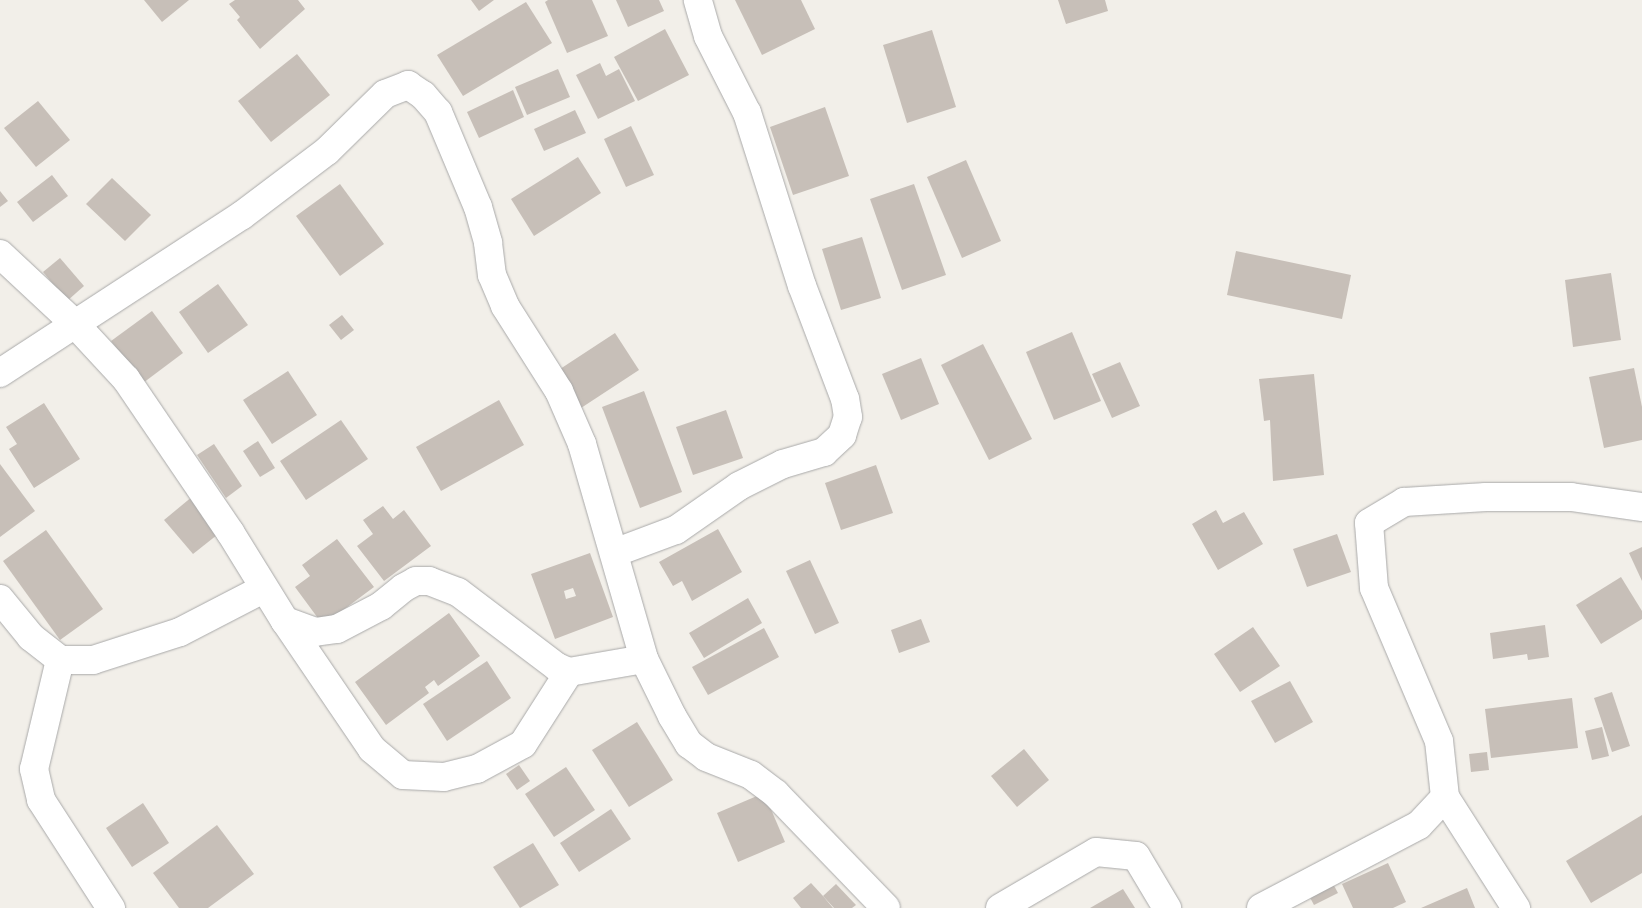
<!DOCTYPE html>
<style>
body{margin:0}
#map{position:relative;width:1642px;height:908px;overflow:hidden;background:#f2efe9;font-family:Raleway,sans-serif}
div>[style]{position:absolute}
.building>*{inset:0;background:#c7bfb8}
.roads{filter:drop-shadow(0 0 1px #a9a9a9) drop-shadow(0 0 1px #a9a9a9)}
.minor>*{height:28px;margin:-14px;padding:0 14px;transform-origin:14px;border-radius:14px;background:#fff}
span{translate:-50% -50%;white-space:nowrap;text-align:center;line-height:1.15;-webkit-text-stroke:4px #fff;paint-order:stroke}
</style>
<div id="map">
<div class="building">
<div style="clip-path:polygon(144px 0,189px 0,162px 22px)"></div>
<div style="clip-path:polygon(235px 0,298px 0,305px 9px,260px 49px,237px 20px,240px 17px,229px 4px)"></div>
<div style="clip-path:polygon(471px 0,494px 0,479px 11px)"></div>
<div style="clip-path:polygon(548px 0,592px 0,608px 36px,567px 53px,545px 2px)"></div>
<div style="clip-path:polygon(616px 0,659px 0,664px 11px,628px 27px)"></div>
<div style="clip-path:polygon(735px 0,801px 0,815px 29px,762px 55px)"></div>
<div style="clip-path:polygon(1058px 0,1105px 0,1108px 11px,1066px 24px)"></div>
<div style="clip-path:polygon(526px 2px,552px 43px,463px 96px,437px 55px)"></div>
<div style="clip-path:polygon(665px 29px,689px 75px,638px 101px,614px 57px)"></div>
<div style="clip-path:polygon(932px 30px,956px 107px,907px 123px,883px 45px)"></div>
<div style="clip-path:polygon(297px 54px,330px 95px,271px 142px,238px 101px)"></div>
<div style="clip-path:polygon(600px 63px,606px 76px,619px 69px,635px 101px,598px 119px,576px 75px)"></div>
<div style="clip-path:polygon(558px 69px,570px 97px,527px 115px,515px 87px)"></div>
<div style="clip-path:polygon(513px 90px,524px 117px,479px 138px,467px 112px)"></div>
<div style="clip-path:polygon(38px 101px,70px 140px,36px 167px,4px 128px)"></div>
<div style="clip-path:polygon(825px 107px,849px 176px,793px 195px,770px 127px)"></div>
<div style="clip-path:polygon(575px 110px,586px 133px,544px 151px,534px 129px)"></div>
<div style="clip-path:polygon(631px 126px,654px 175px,626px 187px,604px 139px)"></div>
<div style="clip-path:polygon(578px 157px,601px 193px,534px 236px,511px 199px)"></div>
<div style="clip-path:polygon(966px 160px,1001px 241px,962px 258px,927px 177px)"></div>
<div style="clip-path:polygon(52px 175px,68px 196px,33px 222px,17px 202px)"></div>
<div style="clip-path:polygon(112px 178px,151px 215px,125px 241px,86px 204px)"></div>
<div style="clip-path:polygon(340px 184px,384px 244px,340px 276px,296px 216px)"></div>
<div style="clip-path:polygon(914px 184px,946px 275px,902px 290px,870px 199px)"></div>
<div style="clip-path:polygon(0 191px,8px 201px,0 207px)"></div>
<div style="clip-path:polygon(862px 237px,881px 298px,841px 310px,822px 249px)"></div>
<div style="clip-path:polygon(1236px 251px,1351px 275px,1342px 319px,1227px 295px)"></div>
<div style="clip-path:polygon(60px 258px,84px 286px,67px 301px,43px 272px)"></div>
<div style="clip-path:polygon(1611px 273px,1621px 340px,1573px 347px,1565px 280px)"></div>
<div style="clip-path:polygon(218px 284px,248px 325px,208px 353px,179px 312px)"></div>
<div style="clip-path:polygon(152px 311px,183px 353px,143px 383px,111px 341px)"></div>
<div style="clip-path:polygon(342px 315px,354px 330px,341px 340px,329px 325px)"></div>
<div style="clip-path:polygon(1072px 332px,1101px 401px,1054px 420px,1026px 352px)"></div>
<div style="clip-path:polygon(615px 333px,639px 370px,581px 408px,557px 371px)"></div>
<div style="clip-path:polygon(983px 344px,1032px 439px,989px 460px,941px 365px)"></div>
<div style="clip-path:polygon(921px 358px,939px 404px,901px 420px,882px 374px)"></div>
<div style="clip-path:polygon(1120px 362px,1140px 406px,1112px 418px,1092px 374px)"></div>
<div style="clip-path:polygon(1634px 368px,1642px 407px,1642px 440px,1604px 448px,1589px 377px)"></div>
<div style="clip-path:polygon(288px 371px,317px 415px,272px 444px,243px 400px)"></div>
<div style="clip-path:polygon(1314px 374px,1324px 475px,1273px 481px,1270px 420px,1264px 421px,1259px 379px)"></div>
<div style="clip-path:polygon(644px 391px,682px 492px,640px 508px,602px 407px)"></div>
<div style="clip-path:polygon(499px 400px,524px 445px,441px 491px,416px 447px)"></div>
<div style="clip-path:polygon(44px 403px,80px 459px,34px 488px,9px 449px,17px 444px,6px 427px)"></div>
<div style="clip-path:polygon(726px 410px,743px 458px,693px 475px,676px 427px)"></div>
<div style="clip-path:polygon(341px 420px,368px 459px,306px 500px,280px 461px)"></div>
<div style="clip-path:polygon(258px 441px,275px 468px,260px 477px,243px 451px)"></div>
<div style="clip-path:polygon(214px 444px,242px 486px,226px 498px,197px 455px)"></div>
<div style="clip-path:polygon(0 464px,35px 511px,0 537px)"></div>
<div style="clip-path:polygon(876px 465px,893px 513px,841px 530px,825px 483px)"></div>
<div style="clip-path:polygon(193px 496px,222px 531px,193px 554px,164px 520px)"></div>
<div style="clip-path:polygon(383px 506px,393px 519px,404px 510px,431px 546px,384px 581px,357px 546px,373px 534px,363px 520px)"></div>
<div style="clip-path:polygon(1216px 510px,1223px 523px,1244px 512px,1263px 544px,1218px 570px,1192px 524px)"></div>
<div style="clip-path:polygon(718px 529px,742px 572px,692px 601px,682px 581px,673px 586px,659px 562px)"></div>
<div style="clip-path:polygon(46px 530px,103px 609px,60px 640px,3px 561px)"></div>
<div style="clip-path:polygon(1337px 534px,1351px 572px,1307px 587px,1293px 549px)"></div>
<div style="clip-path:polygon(337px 539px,374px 587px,323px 625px,295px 587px,310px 576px,302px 565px)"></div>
<div style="clip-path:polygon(1642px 547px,1642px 581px,1629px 553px)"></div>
<div style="clip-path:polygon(evenodd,590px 553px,613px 617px,555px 639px,531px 574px,590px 553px,573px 588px,576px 596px,566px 599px,564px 591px,573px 588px)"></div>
<div style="clip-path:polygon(810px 560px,839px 623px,815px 634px,786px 571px)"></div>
<div style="clip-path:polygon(1621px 577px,1642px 611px,1642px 619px,1601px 644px,1576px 605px)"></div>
<div style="clip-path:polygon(748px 598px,762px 623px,704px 658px,689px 633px)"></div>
<div style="clip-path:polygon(449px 613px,480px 656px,438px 686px,434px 680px,425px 687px,429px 693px,386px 725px,355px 682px)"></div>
<div style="clip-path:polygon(921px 619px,930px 642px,899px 653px,891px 630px)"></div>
<div style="clip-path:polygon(1545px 625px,1549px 657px,1528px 660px,1527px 654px,1493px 659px,1490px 633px)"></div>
<div style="clip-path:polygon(1253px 627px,1280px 666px,1240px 692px,1214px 654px)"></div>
<div style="clip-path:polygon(764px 628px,779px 657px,708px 695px,692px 667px)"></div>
<div style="clip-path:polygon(487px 661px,511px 698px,447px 741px,423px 704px)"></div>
<div style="clip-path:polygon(1290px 681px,1313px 722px,1275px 743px,1251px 701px)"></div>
<div style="clip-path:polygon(1612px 692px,1630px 746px,1612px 752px,1594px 698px)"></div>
<div style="clip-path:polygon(1572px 698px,1578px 748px,1491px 758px,1485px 709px)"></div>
<div style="clip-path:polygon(637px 722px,673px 780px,629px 807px,592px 750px)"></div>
<div style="clip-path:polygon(1602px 727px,1609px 756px,1592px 760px,1585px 731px)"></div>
<div style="clip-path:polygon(1024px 749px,1049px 780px,1017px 807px,991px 776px)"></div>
<div style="clip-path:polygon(1487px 752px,1489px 770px,1471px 772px,1469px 754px)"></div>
<div style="clip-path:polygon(519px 765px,530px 781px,517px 790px,506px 774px)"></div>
<div style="clip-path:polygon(566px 767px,595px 810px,554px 837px,525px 794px)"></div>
<div style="clip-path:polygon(764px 793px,785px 842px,738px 862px,717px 813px)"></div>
<div style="clip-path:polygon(143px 803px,169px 843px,132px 867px,106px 828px)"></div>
<div style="clip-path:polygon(611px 809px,631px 839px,579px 872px,560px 843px)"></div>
<div style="clip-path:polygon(1642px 815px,1642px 873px,1591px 903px,1566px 861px)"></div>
<div style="clip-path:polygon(217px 825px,254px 874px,208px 908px,179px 908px,153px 873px)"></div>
<div style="clip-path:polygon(533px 843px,559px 885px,520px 908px,493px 867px)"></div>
<div style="clip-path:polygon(1388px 863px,1406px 902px,1393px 908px,1353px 908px,1342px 884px)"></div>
<div style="clip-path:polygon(1331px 880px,1338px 893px,1314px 905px,1307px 892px)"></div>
<div style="clip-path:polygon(811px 883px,823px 896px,833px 908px,801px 908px,793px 898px)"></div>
<div style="clip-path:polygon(836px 884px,856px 905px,852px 908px,834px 908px,823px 896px)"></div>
<div style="clip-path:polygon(1467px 888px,1475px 908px,1421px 908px)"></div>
<div style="clip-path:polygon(1123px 889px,1135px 908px,1090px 908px)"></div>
</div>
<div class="roads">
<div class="minor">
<div style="left:0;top:254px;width:103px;rotate:43deg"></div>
<div style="left:75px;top:324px;width:75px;rotate:47.2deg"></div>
<div style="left:126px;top:379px;width:185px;rotate:55.8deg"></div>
<div style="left:230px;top:532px;width:105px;rotate:58.3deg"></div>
<div style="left:285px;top:621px;width:32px;rotate:20deg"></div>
<div style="left:315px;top:632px;width:22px;rotate:-8deg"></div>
<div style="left:337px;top:629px;width:50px;rotate:-27.6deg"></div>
<div style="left:381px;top:606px;width:28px;rotate:-39deg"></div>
<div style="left:403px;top:588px;width:15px;rotate:-28deg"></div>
<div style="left:416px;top:581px;width:13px"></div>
<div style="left:429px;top:581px;width:31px;rotate:21deg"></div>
<div style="left:458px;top:592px;width:124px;rotate:37.1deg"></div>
<div style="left:557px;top:667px;width:13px;rotate:23deg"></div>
<div style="left:569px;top:672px;width:76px;rotate:-9.8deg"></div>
<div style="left:0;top:373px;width:288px;rotate:-33.1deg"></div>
<div style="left:241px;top:216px;width:108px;rotate:-37.1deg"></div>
<div style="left:327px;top:151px;width:81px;rotate:-44.5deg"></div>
<div style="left:385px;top:94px;width:25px;rotate:-21deg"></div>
<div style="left:408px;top:85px;width:18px;rotate:34deg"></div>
<div style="left:423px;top:95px;width:23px;rotate:49deg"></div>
<div style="left:438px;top:112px;width:103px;rotate:67.2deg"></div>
<div style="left:478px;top:207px;width:37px;rotate:74deg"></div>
<div style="left:488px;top:243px;width:32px;rotate:83deg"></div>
<div style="left:492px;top:275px;width:34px;rotate:67deg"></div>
<div style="left:505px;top:306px;width:101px;rotate:57.6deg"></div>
<div style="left:559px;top:391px;width:58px;rotate:66.5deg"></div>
<div style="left:582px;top:444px;width:224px;rotate:73.9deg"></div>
<div style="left:644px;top:659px;width:64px;rotate:63.8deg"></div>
<div style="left:672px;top:716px;width:33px;rotate:59deg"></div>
<div style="left:689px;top:744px;width:21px;rotate:37deg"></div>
<div style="left:706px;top:757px;width:48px;rotate:21.8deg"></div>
<div style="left:751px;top:775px;width:31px;rotate:37deg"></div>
<div style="left:776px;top:794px;width:158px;rotate:46deg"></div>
<div style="left:614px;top:553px;width:66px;rotate:-20.4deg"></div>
<div style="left:676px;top:530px;width:77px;rotate:-34.9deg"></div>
<div style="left:739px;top:486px;width:49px;rotate:-26.6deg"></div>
<div style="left:783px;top:464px;width:43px;rotate:-16.3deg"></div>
<div style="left:824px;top:452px;width:25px;rotate:-43deg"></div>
<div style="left:842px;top:435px;width:19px;rotate:-72deg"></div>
<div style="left:848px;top:417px;width:18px;rotate:-99deg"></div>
<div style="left:845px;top:399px;width:121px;rotate:-110.8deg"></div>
<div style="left:802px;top:286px;width:182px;rotate:-107.6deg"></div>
<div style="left:747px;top:113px;width:86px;rotate:-116.9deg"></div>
<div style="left:708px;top:36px;width:37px;rotate:-106deg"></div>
<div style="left:0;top:599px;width:49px;rotate:50.8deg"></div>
<div style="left:31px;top:637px;width:37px;rotate:38deg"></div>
<div style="left:60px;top:660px;width:33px"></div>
<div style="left:93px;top:660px;width:91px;rotate:-17.8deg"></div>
<div style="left:180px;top:632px;width:93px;rotate:-27.4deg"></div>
<div style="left:285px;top:621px;width:155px;rotate:55.8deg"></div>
<div style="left:372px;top:749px;width:40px;rotate:40deg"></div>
<div style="left:403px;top:775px;width:41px;rotate:2.8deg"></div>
<div style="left:444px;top:777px;width:34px;rotate:-14deg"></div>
<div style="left:477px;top:769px;width:52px;rotate:-28.5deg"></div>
<div style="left:523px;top:744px;width:85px;rotate:-57.4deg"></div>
<div style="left:60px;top:660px;width:112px;rotate:103.4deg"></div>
<div style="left:34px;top:769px;width:32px;rotate:77deg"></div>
<div style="left:41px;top:800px;width:129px;rotate:57.1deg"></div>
<div style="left:1445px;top:797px;width:132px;rotate:57.4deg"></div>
<div style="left:1000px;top:908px;width:111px;rotate:-30.3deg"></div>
<div style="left:1096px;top:852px;width:40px;rotate:5.7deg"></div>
<div style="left:1136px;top:856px;width:61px;rotate:59.2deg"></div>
<div style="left:1261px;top:908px;width:178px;rotate:-27.7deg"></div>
<div style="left:1419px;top:825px;width:38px;rotate:-47deg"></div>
<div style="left:1445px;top:797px;width:56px;rotate:-96.1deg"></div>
<div style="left:1439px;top:741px;width:166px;rotate:-113deg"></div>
<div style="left:1374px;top:588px;width:65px;rotate:-94.4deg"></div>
<div style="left:1369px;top:523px;width:41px;rotate:-31deg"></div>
<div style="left:1404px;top:502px;width:82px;rotate:-3.5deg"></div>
<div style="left:1486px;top:497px;width:85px"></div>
<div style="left:1571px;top:497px;width:72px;rotate:8deg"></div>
</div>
</div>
</div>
